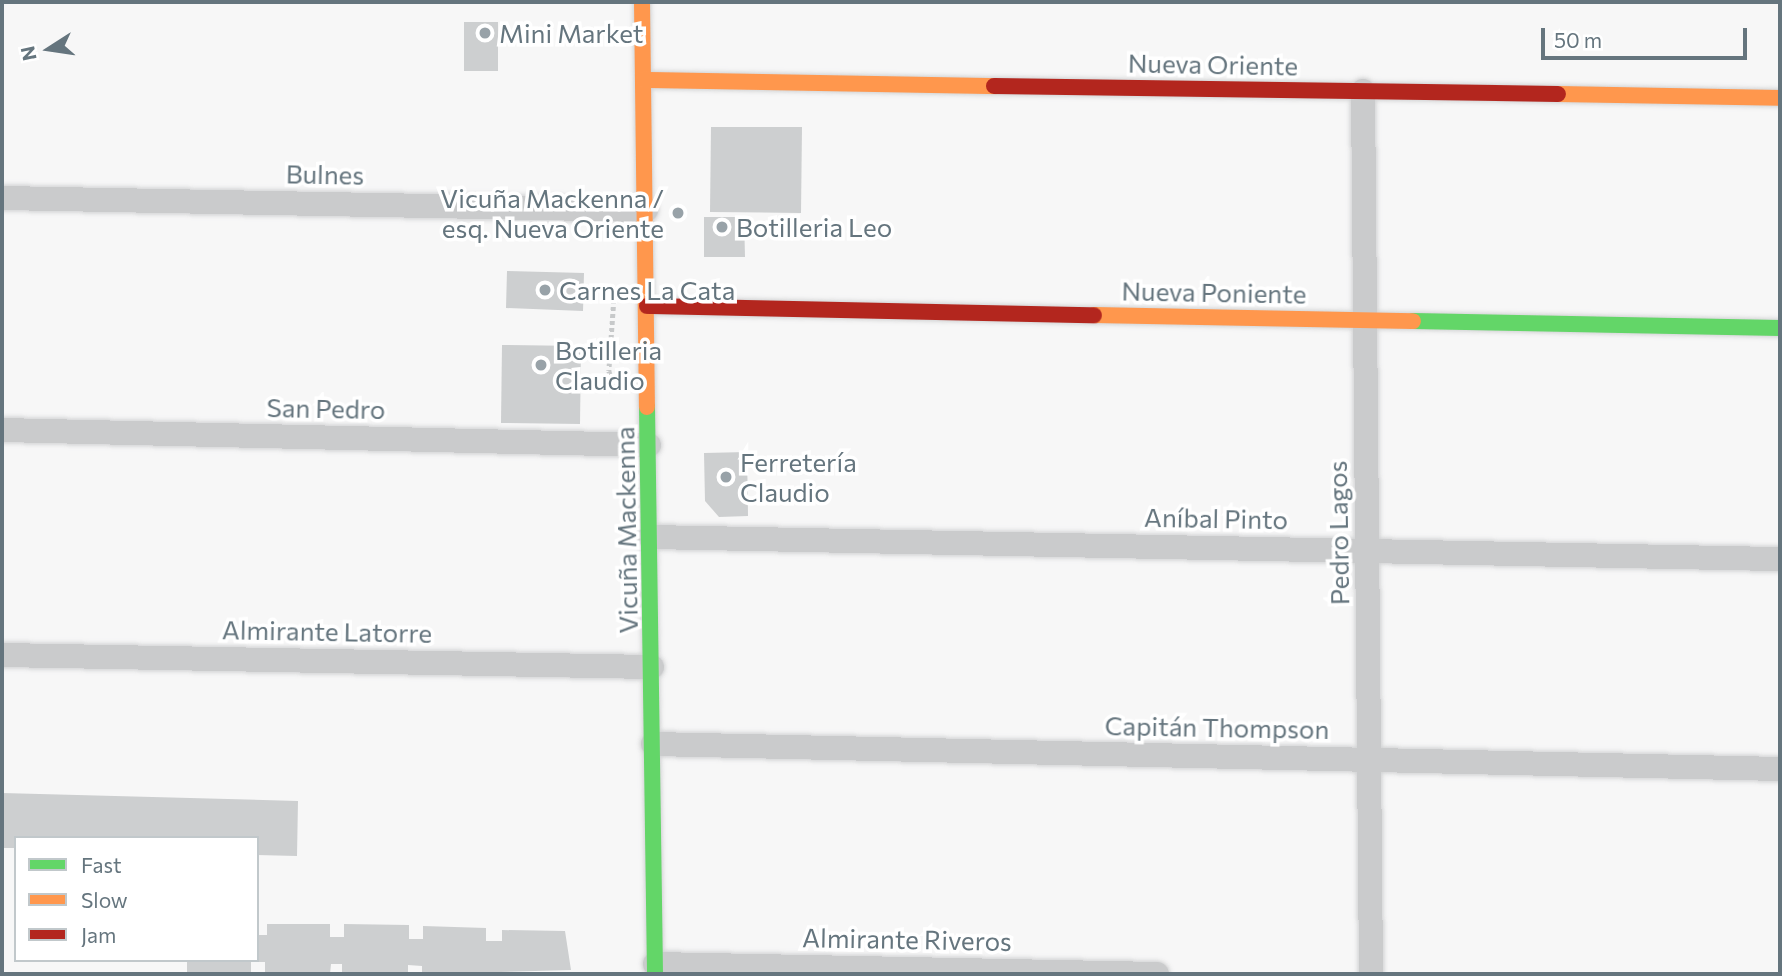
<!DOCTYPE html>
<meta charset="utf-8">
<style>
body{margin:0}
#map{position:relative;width:1782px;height:976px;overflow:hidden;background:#f7f7f7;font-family:Commissioner,sans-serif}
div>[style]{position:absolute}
.building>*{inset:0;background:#cdcfd0}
.path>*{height:4.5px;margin-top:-2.25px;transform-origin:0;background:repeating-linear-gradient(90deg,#c7c9ca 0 3.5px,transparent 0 7px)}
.roads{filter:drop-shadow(0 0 2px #d3d4d5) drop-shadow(0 0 2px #d3d4d5)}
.street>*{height:24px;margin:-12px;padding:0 12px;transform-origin:12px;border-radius:12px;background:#cacbcc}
.fast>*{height:16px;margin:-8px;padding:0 8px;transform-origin:8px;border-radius:8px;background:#63d668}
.slow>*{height:16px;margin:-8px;padding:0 8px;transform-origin:8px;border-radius:8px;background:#ff974d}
.jam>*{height:16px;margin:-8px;padding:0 8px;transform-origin:8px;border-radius:8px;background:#b3261e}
.dots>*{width:19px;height:19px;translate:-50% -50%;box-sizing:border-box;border:4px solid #fff;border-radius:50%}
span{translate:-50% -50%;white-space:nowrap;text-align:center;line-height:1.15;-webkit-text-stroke:7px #fff;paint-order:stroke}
.poi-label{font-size:26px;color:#65757e}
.left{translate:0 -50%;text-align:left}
.right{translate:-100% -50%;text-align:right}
.street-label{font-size:26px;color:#65757e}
.frame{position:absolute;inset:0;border:4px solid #65757e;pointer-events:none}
.legend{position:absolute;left:14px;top:836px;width:245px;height:126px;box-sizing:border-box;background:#fff;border:2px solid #c1c8cb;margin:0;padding:9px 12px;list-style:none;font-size:21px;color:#65757e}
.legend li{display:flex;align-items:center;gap:14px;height:35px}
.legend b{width:35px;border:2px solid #c1c8cb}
.north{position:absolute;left:14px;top:14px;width:70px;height:70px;-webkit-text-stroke:5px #fff;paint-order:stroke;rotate:258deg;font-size:19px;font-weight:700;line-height:28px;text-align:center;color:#65757e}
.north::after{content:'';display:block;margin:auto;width:24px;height:32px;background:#65757e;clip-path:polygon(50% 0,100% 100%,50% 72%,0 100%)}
.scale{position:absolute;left:1541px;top:28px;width:206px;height:32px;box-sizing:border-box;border:4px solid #65757e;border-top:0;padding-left:9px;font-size:21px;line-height:24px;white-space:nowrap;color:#65757e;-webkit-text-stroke:5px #fff;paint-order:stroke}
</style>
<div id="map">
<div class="building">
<div style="clip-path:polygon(464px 22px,498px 22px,498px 71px,464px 71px)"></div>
<div style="clip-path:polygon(711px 127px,802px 127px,801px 213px,710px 212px)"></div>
<div style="clip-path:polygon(704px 217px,744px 217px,745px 257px,704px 257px)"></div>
<div style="clip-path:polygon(507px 271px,584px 273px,583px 311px,506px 308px)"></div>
<div style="clip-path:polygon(502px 345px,581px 346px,580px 424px,501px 423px)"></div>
<div style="clip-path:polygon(747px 452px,748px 516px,719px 517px,705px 501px,704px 453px)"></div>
<div style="clip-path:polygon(2px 793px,298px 801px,297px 856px,257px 855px,257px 838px,16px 838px,16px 848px,2px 848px)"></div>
<div style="clip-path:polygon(267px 924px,330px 924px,330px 937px,344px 937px,344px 924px,409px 925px,409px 939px,423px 939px,423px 926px,486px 928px,486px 941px,502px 941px,502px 930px,565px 931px,571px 970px,422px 974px,422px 966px,408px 965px,408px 974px,342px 974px,342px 964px,331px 964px,330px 974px,265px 974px,265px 962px,257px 962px,257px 935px,267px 935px)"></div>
<div style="clip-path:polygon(187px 960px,251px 960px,251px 973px,187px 972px)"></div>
</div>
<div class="path">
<div style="left:615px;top:286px;width:85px;rotate:94deg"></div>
<div style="left:609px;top:371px;width:20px;rotate:70deg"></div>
</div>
<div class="roads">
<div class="street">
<div style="left:1363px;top:91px;width:883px;rotate:89.48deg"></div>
<div style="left:2px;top:198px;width:644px;rotate:1.07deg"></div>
<div style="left:2px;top:430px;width:647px;rotate:1.33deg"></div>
<div style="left:650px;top:537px;width:1130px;rotate:1.12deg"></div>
<div style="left:2px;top:655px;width:650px;rotate:1.06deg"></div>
<div style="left:653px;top:744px;width:1127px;rotate:1.27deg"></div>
<div style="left:655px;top:964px;width:502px;rotate:1.14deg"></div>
</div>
<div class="fast">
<div style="left:1413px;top:321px;width:367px;rotate:1.1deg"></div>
<div style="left:647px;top:407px;width:567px;rotate:89.19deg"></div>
</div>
<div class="slow">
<div style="left:642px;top:2px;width:405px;rotate:89.3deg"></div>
<div style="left:644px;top:80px;width:350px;rotate:1deg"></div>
<div style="left:1558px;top:94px;width:222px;rotate:1deg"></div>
<div style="left:1094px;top:315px;width:319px;rotate:1.1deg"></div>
</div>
<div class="jam">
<div style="left:994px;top:86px;width:564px;rotate:0.81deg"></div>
<div style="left:647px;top:306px;width:447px;rotate:1.2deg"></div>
</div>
</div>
<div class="dots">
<div style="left:485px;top:33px;background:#98a2a8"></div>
<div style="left:678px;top:213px;background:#98a2a8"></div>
<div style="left:722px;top:227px;background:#98a2a8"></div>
<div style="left:545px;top:290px;background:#98a2a8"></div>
<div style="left:541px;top:365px;background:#98a2a8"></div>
<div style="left:726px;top:477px;background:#98a2a8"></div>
</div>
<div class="poi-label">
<span class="left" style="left:499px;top:33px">Mini Market</span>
<span class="right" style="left:664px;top:213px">Vicuña Mackenna /<br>esq. Nueva Oriente</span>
<span class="left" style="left:736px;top:227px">Botilleria Leo</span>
<span class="left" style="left:559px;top:290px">Carnes La Cata</span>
<span class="left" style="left:555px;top:365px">Botilleria<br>Claudio</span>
<span class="left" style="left:740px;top:477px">Ferretería<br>Claudio</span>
</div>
<div class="street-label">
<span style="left:1213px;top:64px;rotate:1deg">Nueva Oriente</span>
<span style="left:325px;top:174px;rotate:1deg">Bulnes</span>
<span style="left:1214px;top:292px;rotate:1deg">Nueva Poniente</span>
<span style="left:326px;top:408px;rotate:1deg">San Pedro</span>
<span style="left:1216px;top:518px;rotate:1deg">Aníbal Pinto</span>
<span style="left:626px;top:530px;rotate:-91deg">Vicuña Mackenna</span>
<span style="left:1338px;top:533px;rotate:-91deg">Pedro Lagos</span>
<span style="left:327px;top:631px;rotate:1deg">Almirante Latorre</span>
<span style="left:1217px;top:727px;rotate:1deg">Capitán Thompson</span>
<span style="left:907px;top:939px;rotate:1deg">Almirante Riveros</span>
</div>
<div class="frame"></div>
<ul class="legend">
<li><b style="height:9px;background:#63d668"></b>Fast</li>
<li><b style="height:9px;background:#ff974d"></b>Slow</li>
<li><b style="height:9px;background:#b3261e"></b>Jam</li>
</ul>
<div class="north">N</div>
<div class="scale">50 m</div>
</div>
